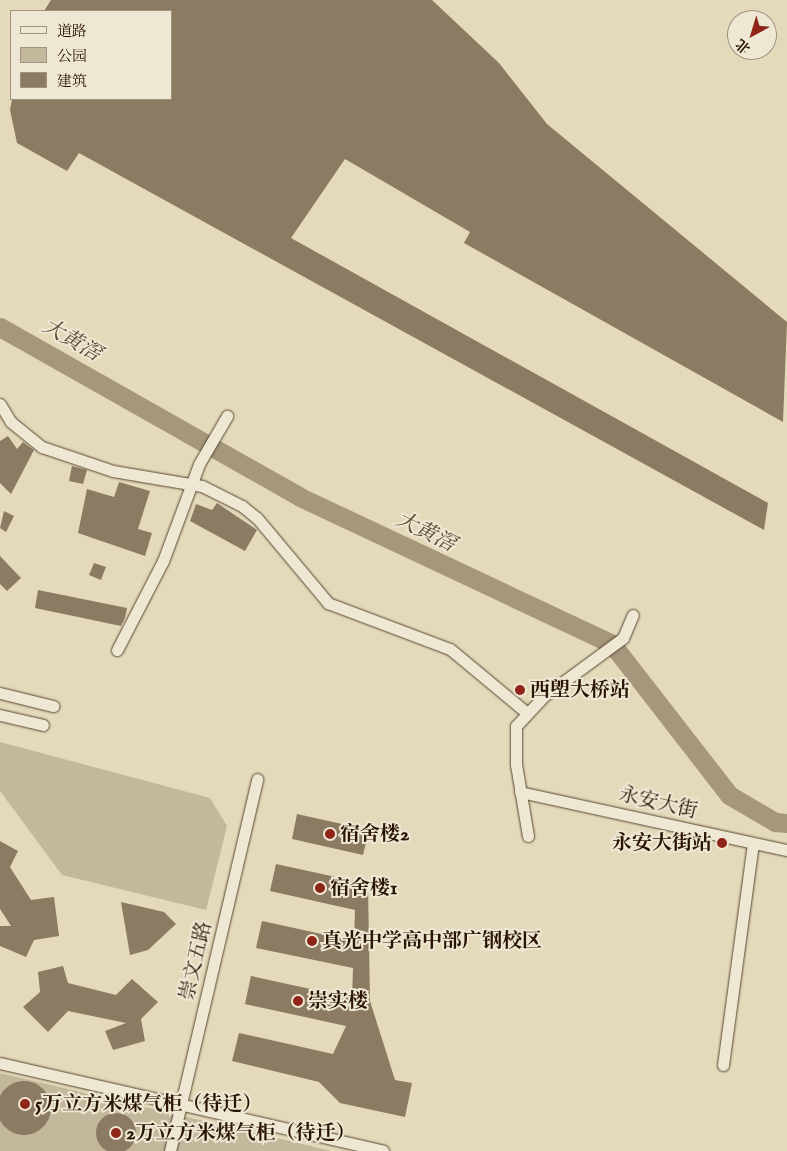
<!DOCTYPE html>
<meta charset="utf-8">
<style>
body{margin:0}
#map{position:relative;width:787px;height:1151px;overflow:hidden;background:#e4dabb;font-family:"IM FELL English","Noto Serif SC",serif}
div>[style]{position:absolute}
.green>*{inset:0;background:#c4b89c}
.river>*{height:19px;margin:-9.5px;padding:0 9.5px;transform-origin:9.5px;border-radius:9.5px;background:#a5977c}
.building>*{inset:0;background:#8b7b62}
.round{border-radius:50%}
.roads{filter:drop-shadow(0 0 1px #584630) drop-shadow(0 0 1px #584630)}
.minor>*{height:11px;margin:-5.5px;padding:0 5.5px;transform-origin:5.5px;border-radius:5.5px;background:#ede7d3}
.dots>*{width:14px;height:14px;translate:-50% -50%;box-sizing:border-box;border:2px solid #ede7d3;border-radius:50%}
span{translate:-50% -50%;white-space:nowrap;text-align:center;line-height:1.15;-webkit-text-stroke:4px #ede7d3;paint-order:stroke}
.poi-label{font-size:20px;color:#2a1402;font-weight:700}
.left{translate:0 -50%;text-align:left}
.right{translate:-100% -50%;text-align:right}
.street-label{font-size:20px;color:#2a1402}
.water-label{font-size:21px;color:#5b4833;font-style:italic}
.legend{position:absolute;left:10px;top:10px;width:162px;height:90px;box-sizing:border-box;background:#ede7d3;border:1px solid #9f937f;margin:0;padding:6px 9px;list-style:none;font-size:15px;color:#2a1402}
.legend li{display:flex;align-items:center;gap:10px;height:25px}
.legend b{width:25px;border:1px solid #9f937f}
.north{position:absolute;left:727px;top:10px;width:50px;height:50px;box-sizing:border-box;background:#ede7d3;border:1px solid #9f937f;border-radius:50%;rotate:219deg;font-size:14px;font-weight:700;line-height:20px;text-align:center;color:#2a1402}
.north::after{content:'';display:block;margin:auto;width:18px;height:22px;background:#8f2418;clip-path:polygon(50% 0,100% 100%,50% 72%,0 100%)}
</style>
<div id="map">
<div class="green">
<div style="clip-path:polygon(0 742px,210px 798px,227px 826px,206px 910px,62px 875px,0 791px)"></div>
<div style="clip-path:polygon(0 1073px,332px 1151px,0 1151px)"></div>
</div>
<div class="river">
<div style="left:0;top:327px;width:345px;rotate:29.5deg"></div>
<div style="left:300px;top:497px;width:345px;rotate:25.2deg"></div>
<div style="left:612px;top:644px;width:191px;rotate:52.2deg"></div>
<div style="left:729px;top:795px;width:53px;rotate:30.4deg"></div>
<div style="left:775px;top:822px;width:12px;rotate:5deg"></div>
</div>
<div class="building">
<div style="clip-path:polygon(51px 0,432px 0,499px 63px,547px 124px,787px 322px,783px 422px,464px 243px,470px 232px,345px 159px,291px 238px,768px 503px,764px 530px,79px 153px,67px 171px,17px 143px,10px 110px,12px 99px,171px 99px,171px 11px,44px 11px)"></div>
<div style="clip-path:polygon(8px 436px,17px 449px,23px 442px,34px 450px,11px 494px,0 483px,0 441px)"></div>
<div style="clip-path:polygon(72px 466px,87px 470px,83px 484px,69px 481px)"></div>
<div style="clip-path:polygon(119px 482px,150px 491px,138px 529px,152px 533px,145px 556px,78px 533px,87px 489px,114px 497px)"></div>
<div style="clip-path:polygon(217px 503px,257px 530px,245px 551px,190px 521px,196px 504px,212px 510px)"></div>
<div style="clip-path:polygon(4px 511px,14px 516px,6px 532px,0 528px)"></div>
<div style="clip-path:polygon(0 556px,21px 578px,7px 591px,0 584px)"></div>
<div style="clip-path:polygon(94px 563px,106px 567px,101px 580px,89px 575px)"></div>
<div style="clip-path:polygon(38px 590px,127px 608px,125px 618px,121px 626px,35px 608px)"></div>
<div style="clip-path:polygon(297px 814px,369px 830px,363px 855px,292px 839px)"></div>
<div style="clip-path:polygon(0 841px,18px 851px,10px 867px,31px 900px,54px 897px,59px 936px,34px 940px,26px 957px,0 946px,0 926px,11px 926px,0 909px)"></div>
<div style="clip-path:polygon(276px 864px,368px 884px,370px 1001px,395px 1080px,412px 1083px,405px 1117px,340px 1103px,319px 1082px,232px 1061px,239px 1033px,333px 1054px,346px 1026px,245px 1004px,251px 976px,352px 998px,353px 968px,256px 948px,262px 921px,354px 941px,355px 910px,270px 891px)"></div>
<div style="clip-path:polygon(121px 902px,164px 912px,176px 924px,148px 950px,130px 955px)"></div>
<div style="clip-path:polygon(63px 966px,68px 983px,116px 995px,132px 979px,158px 1002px,141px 1019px,145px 1041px,113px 1050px,105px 1031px,126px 1023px,68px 1011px,48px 1032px,23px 1007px,40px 992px,38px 972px)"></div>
<div class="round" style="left:-3px;top:1081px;width:54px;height:54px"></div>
<div class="round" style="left:96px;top:1113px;width:40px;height:40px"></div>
</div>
<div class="roads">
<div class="minor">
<div style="left:0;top:404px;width:21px;rotate:59deg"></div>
<div style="left:11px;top:422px;width:40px;rotate:39deg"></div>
<div style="left:42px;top:447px;width:75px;rotate:18.7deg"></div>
<div style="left:113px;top:471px;width:90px;rotate:9.6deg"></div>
<div style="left:202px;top:486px;width:45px;rotate:26.6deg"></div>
<div style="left:242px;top:506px;width:19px;rotate:39deg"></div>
<div style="left:257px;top:518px;width:111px;rotate:50.1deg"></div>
<div style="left:328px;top:603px;width:130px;rotate:20.7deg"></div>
<div style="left:450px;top:649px;width:99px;rotate:39.7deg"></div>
<div style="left:117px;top:650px;width:100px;rotate:-62.7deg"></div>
<div style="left:163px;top:561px;width:103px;rotate:-69.6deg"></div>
<div style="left:199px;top:464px;width:56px;rotate:-59.7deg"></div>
<div style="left:0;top:693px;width:55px;rotate:13.8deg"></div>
<div style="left:0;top:715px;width:44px;rotate:13.1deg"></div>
<div style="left:520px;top:792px;width:273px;rotate:12.3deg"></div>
<div style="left:528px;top:836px;width:73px;rotate:-99.5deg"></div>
<div style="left:516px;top:764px;width:38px;rotate:-90deg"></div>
<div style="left:516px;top:726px;width:41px;rotate:-47deg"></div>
<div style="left:544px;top:696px;width:98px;rotate:-36.3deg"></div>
<div style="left:623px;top:638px;width:25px;rotate:-67deg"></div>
<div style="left:0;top:1063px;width:393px;rotate:12.9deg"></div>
<div style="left:723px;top:1065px;width:223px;rotate:-82.3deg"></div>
<div style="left:170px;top:1151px;width:382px;rotate:-76.8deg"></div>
</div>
</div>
<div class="dots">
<div style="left:520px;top:690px;background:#8f2418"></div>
<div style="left:330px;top:834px;background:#8f2418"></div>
<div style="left:722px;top:843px;background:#8f2418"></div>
<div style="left:320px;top:888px;background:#8f2418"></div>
<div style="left:312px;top:941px;background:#8f2418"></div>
<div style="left:298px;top:1001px;background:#8f2418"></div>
<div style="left:25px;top:1104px;background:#8f2418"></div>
<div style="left:116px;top:1133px;background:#8f2418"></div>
</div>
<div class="poi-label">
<span class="left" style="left:530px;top:690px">西塱大桥站</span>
<span class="left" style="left:340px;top:834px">宿舍楼2</span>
<span class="right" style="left:712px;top:843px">永安大街站</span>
<span class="left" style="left:330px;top:888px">宿舍楼1</span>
<span class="left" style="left:322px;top:941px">真光中学高中部广钢校区</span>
<span class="left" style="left:308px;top:1001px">崇实楼</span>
<span class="left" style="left:35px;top:1104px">5万立方米煤气柜（待迁）</span>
<span class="left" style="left:126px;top:1133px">2万立方米煤气柜（待迁）</span>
</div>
<div class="street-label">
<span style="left:658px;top:803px;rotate:13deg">永安大街</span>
<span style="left:196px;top:961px;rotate:-77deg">崇文五路</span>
</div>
<div class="water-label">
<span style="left:71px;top:341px;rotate:30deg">大黄滘</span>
<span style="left:425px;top:533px;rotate:26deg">大黄滘</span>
</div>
<ul class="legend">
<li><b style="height:6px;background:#ede7d3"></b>道路</li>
<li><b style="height:14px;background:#c4b89c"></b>公园</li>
<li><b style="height:14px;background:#8b7b62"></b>建筑</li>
</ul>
<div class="north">北</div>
</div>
